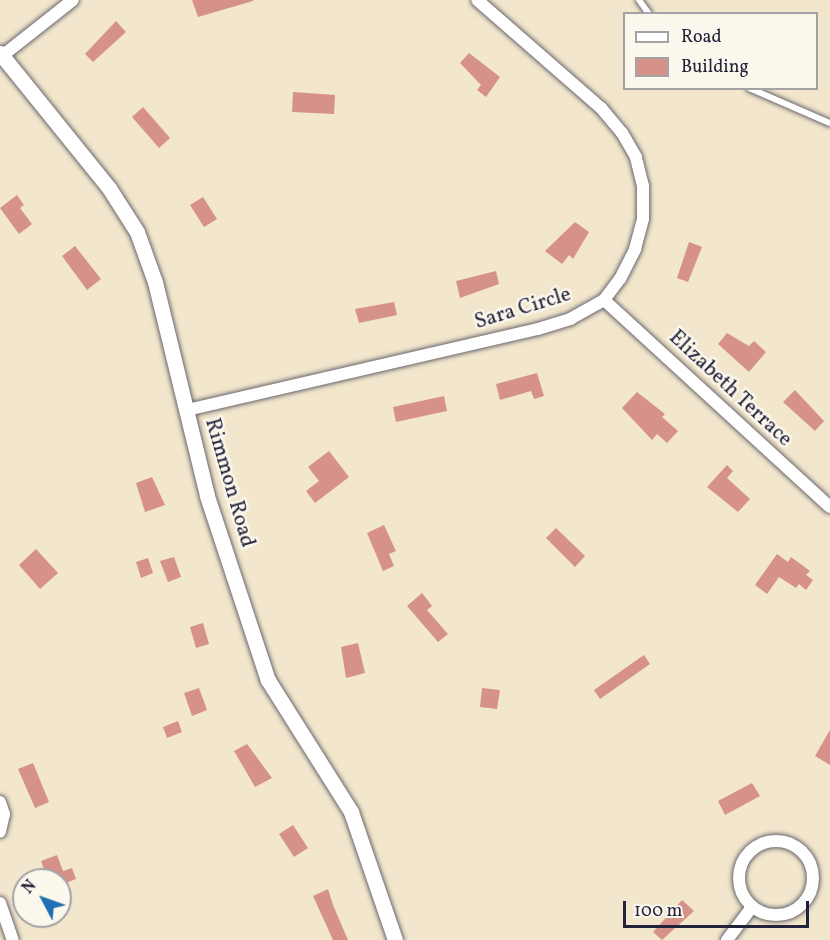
<!DOCTYPE html>
<style>
body{margin:0}
#map{position:relative;width:830px;height:940px;overflow:hidden;background:#f2e6cc;font-family:Vollkorn,serif}
div>[style]{position:absolute}
.building>*{inset:0;background:#d69289}
.roads{filter:drop-shadow(0 0 2px #6b676e) drop-shadow(0 0 2px #6b676e)}
.service>*{height:6px;margin:-3px;padding:0 3px;transform-origin:3px;border-radius:3px;background:#fff}
.minor>*{height:12px;margin:-6px;padding:0 6px;transform-origin:6px;border-radius:6px;background:#fff}
.minor>.ring{margin:-6px;padding:0;box-sizing:content-box;background:none;border:12px solid #fff;border-radius:50%}
.tertiary>*{height:15px;margin:-7.5px;padding:0 7.5px;transform-origin:7.5px;border-radius:7.5px;background:#fff}
span{translate:-50% -50%;white-space:nowrap;text-align:center;line-height:1.15;-webkit-text-stroke:5px #fbf7ec;paint-order:stroke}
.street-label{font-size:21px;color:#22223b}
.legend{position:absolute;left:623px;top:12px;width:195px;height:78px;box-sizing:border-box;background:#fbf7ec;border:2px solid #a4a2a5;margin:0;padding:8px 10px;list-style:none;font-size:18px;color:#22223b}
.legend li{display:flex;align-items:center;gap:12px;height:30px}
.legend b{width:30px;border:2px solid #a4a2a5}
.north{position:absolute;left:12px;top:868px;width:60px;height:60px;box-sizing:border-box;background:#fbf7ec;border:2px solid #a4a2a5;border-radius:50%;rotate:311deg;font-size:16px;font-weight:700;line-height:24px;text-align:center;color:#22223b}
.north::after{content:'';display:block;margin:auto;width:21px;height:27px;background:#1f6fb2;clip-path:polygon(50% 0,100% 100%,50% 72%,0 100%)}
.scale{position:absolute;left:623px;top:901px;width:186px;height:27px;box-sizing:border-box;border:3px solid #22223b;border-top:0;padding-left:8px;font-size:18px;line-height:21px;white-space:nowrap;color:#22223b;-webkit-text-stroke:4px #fbf7ec;paint-order:stroke}
</style>
<div id="map">
<div class="building">
<div style="clip-path:polygon(192px 0,253px 0,253px 1px,198px 17px)"></div>
<div style="clip-path:polygon(116px 21px,126px 32px,93px 62px,85px 54px)"></div>
<div style="clip-path:polygon(469px 53px,500px 77px,486px 97px,477px 90px,481px 85px,460px 63px)"></div>
<div style="clip-path:polygon(293px 92px,335px 95px,334px 114px,292px 112px)"></div>
<div style="clip-path:polygon(143px 107px,170px 138px,159px 148px,132px 117px)"></div>
<div style="clip-path:polygon(17px 195px,24px 205px,20px 208px,32px 224px,19px 234px,0 208px)"></div>
<div style="clip-path:polygon(203px 197px,217px 219px,204px 227px,190px 205px)"></div>
<div style="clip-path:polygon(575px 222px,589px 232px,573px 259px,569px 255px,562px 264px,545px 251px)"></div>
<div style="clip-path:polygon(689px 242px,702px 247px,688px 282px,677px 278px)"></div>
<div style="clip-path:polygon(75px 246px,101px 279px,87px 290px,62px 256px)"></div>
<div style="clip-path:polygon(496px 271px,499px 284px,460px 298px,456px 281px)"></div>
<div style="clip-path:polygon(394px 302px,397px 315px,359px 323px,355px 309px)"></div>
<div style="clip-path:polygon(727px 333px,749px 346px,754px 341px,766px 352px,749px 372px,718px 344px)"></div>
<div style="clip-path:polygon(537px 373px,544px 396px,534px 399px,531px 391px,500px 400px,496px 384px)"></div>
<div style="clip-path:polygon(795px 390px,824px 421px,815px 431px,783px 402px)"></div>
<div style="clip-path:polygon(637px 392px,665px 414px,662px 417px,678px 431px,667px 443px,657px 434px,652px 440px,622px 408px)"></div>
<div style="clip-path:polygon(444px 396px,447px 411px,396px 422px,393px 407px)"></div>
<div style="clip-path:polygon(329px 451px,349px 477px,315px 503px,306px 491px,319px 481px,308px 467px)"></div>
<div style="clip-path:polygon(727px 465px,733px 471px,727px 478px,750px 499px,738px 512px,707px 487px)"></div>
<div style="clip-path:polygon(152px 477px,165px 505px,145px 512px,136px 483px)"></div>
<div style="clip-path:polygon(384px 525px,396px 551px,389px 554px,394px 566px,383px 571px,367px 533px)"></div>
<div style="clip-path:polygon(556px 528px,585px 556px,575px 567px,546px 538px)"></div>
<div style="clip-path:polygon(36px 549px,58px 573px,40px 589px,19px 565px)"></div>
<div style="clip-path:polygon(777px 554px,788px 562px,791px 557px,810px 571px,806px 575px,813px 580px,806px 590px,799px 584px,796px 588px,779px 577px,767px 594px,755px 585px)"></div>
<div style="clip-path:polygon(174px 557px,181px 577px,168px 582px,160px 561px)"></div>
<div style="clip-path:polygon(148px 558px,153px 573px,141px 578px,136px 562px)"></div>
<div style="clip-path:polygon(422px 593px,432px 606px,427px 610px,448px 634px,438px 642px,407px 606px)"></div>
<div style="clip-path:polygon(203px 623px,209px 644px,196px 648px,190px 627px)"></div>
<div style="clip-path:polygon(358px 643px,365px 673px,346px 678px,341px 647px)"></div>
<div style="clip-path:polygon(644px 655px,650px 664px,600px 699px,594px 690px)"></div>
<div style="clip-path:polygon(199px 688px,207px 710px,192px 716px,184px 693px)"></div>
<div style="clip-path:polygon(482px 688px,500px 690px,497px 709px,480px 707px)"></div>
<div style="clip-path:polygon(178px 721px,182px 732px,167px 738px,163px 727px)"></div>
<div style="clip-path:polygon(830px 730px,830px 765px,815px 756px)"></div>
<div style="clip-path:polygon(247px 744px,272px 778px,255px 787px,234px 751px)"></div>
<div style="clip-path:polygon(33px 763px,49px 802px,35px 808px,18px 769px)"></div>
<div style="clip-path:polygon(752px 783px,760px 796px,725px 815px,718px 801px)"></div>
<div style="clip-path:polygon(293px 825px,308px 848px,294px 857px,279px 834px)"></div>
<div style="clip-path:polygon(57px 855px,63px 871px,72px 868px,76px 879px,66px 883px,71px 896px,60px 900px,60px 880px,48px 880px,41px 861px)"></div>
<div style="clip-path:polygon(328px 889px,333px 905px,348px 940px,333px 940px,313px 896px)"></div>
<div style="clip-path:polygon(682px 900px,694px 911px,662px 940px,653px 932px)"></div>
</div>
<div class="roads">
<div class="service">
<div style="left:639px;top:0;width:17px;rotate:54deg"></div>
<div style="left:749px;top:88px;width:88px;rotate:23.4deg"></div>
</div>
<div class="minor">
<div style="left:2px;top:56px;width:90px;rotate:-38.3deg"></div>
<div style="left:604px;top:300px;width:306px;rotate:42.5deg"></div>
<div style="left:187px;top:410px;width:360px;rotate:-13deg"></div>
<div style="left:538px;top:329px;width:34px;rotate:-17deg"></div>
<div style="left:570px;top:319px;width:39px;rotate:-29deg"></div>
<div style="left:604px;top:300px;width:26px;rotate:-53deg"></div>
<div style="left:620px;top:279px;width:34px;rotate:-63deg"></div>
<div style="left:635px;top:249px;width:31px;rotate:-75deg"></div>
<div style="left:643px;top:219px;width:33px;rotate:-90deg"></div>
<div style="left:643px;top:186px;width:30px;rotate:-104deg"></div>
<div style="left:636px;top:157px;width:28px;rotate:-120deg"></div>
<div style="left:622px;top:133px;width:33px;rotate:-130deg"></div>
<div style="left:601px;top:108px;width:164px;rotate:-138.9deg"></div>
<div style="left:0;top:802px;width:13px;rotate:72deg"></div>
<div style="left:4px;top:814px;width:18px;rotate:103deg"></div>
<div class="ring" style="left:739px;top:841px;width:62px;height:62px"></div>
<div style="left:0;top:903px;width:39px;rotate:71deg"></div>
<div style="left:727px;top:940px;width:41px;rotate:-52.9deg"></div>
</div>
<div class="tertiary">
<div style="left:0;top:53px;width:174px;rotate:51.1deg"></div>
<div style="left:109px;top:188px;width:52px;rotate:57.5deg"></div>
<div style="left:137px;top:232px;width:53px;rotate:70.2deg"></div>
<div style="left:155px;top:282px;width:220px;rotate:76.3deg"></div>
<div style="left:207px;top:496px;width:194px;rotate:71.7deg"></div>
<div style="left:268px;top:680px;width:156px;rotate:57.8deg"></div>
<div style="left:351px;top:812px;width:135px;rotate:71deg"></div>
</div>
</div>
<div class="street-label">
<span style="left:523px;top:309px;rotate:-17deg">Sara Circle</span>
<span style="left:730px;top:389px;rotate:43deg">Elizabeth Terrace</span>
<span style="left:229px;top:483px;rotate:74deg">Rimmon Road</span>
</div>
<ul class="legend">
<li><b style="height:8px;background:#fff"></b>Road</li>
<li><b style="height:16px;background:#d69289"></b>Building</li>
</ul>
<div class="north">N</div>
<div class="scale">100 m</div>
</div>
